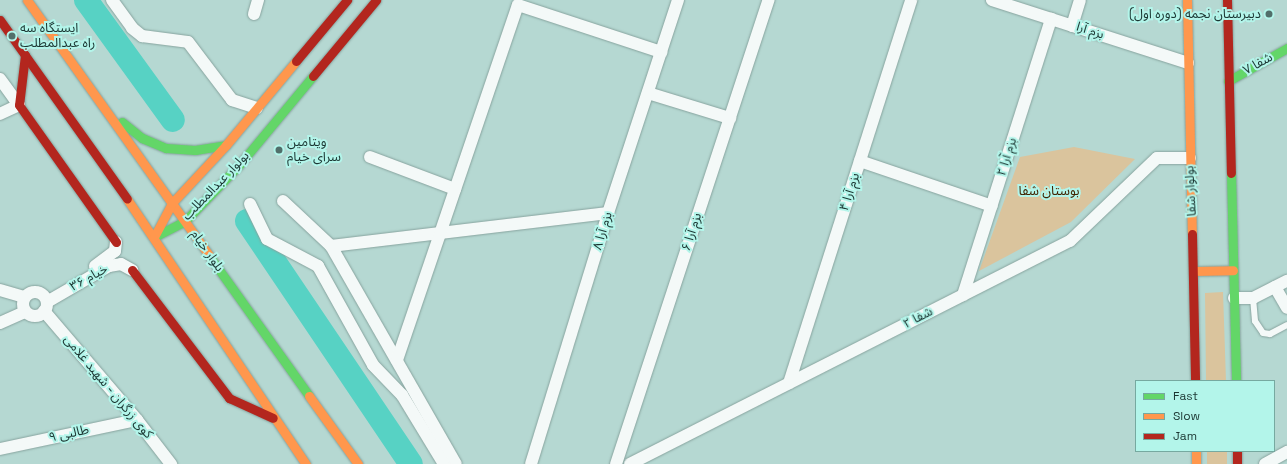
<!DOCTYPE html>
<meta charset="utf-8">
<style>
body{margin:0}
#map{position:relative;width:1287px;height:464px;overflow:hidden;background:#b5d8d2;font-family:"Space Grotesk","Noto Sans Arabic",sans-serif}
div>[style]{position:absolute}
.green>*{inset:0;background:#dac49d}
.river>*{height:24px;margin:-12px;padding:0 12px;transform-origin:12px;border-radius:12px;background:#57d2c4}
.roads{filter:drop-shadow(0 0 1px #87a39e) drop-shadow(0 0 1px #87a39e)}
.lane>*{height:6px;margin:-3px;padding:0 3px;transform-origin:3px;border-radius:3px;background:#f4f9f8}
.street>*{height:12px;margin:-6px;padding:0 6px;transform-origin:6px;border-radius:6px;background:#f4f9f8}
.street>.ring{margin:-6px;padding:0;box-sizing:content-box;background:none;border:12px solid #f4f9f8;border-radius:50%}
.fast>*{height:9px;margin:-4.5px;padding:0 4.5px;transform-origin:4.5px;border-radius:4.5px;background:#63d668}
.slow>*{height:9px;margin:-4.5px;padding:0 4.5px;transform-origin:4.5px;border-radius:4.5px;background:#ff974d}
.jam>*{height:9px;margin:-4.5px;padding:0 4.5px;transform-origin:4.5px;border-radius:4.5px;background:#b3261e}
.dots>*{width:11px;height:11px;translate:-50% -50%;box-sizing:border-box;border:2px solid #b3f5ea;border-radius:50%}
span{translate:-50% -50%;white-space:nowrap;text-align:center;line-height:1.15;-webkit-text-stroke:4px #b3f5ea;paint-order:stroke}
.poi-label{font-size:13px;color:#1b3632}
.right{translate:-100% -50%;text-align:right}
.left{translate:0 -50%;text-align:left}
.street-label{font-size:13px;color:#1b3632}
.park-label{font-size:13px;color:#412302}
.legend{position:absolute;left:1135px;top:380px;width:140px;height:72px;box-sizing:border-box;background:#b3f5ea;border:1px solid #76a9a0;margin:0;padding:5px 7px;list-style:none;font-size:12px;color:#1b3632}
.legend li{display:flex;align-items:center;gap:8px;height:20px}
.legend b{width:20px;border:1px solid #76a9a0}
</style>
<div id="map">
<div class="green">
<div style="clip-path:polygon(1074px 147px,1135px 159px,1071px 222px,979px 271px,1020px 157px)"></div>
<div style="clip-path:polygon(1223px 292px,1226px 381px,1206px 381px,1205px 293px)"></div>
<div style="clip-path:polygon(1207px 451px,1227px 451px,1227px 464px,1207px 464px)"></div>
</div>
<div class="river">
<div style="left:86px;top:0;width:148px;rotate:54.1deg"></div>
<div style="left:247px;top:221px;width:293px;rotate:56deg"></div>
</div>
<div class="roads">
<div class="lane">
<div style="left:1253px;top:298px;width:23px;rotate:85deg"></div>
<div style="left:1255px;top:321px;width:14px;rotate:56deg"></div>
<div style="left:1263px;top:333px;width:7px;rotate:8deg"></div>
<div style="left:1270px;top:334px;width:19px;rotate:-28deg"></div>
</div>
<div class="street">
<div style="left:112px;top:0;width:34px;rotate:54deg"></div>
<div style="left:132px;top:28px;width:13px;rotate:39deg"></div>
<div style="left:142px;top:36px;width:46px;rotate:7.4deg"></div>
<div style="left:188px;top:42px;width:73px;rotate:52.8deg"></div>
<div style="left:232px;top:100px;width:26px;rotate:18deg"></div>
<div style="left:992px;top:0;width:206px;rotate:17.8deg"></div>
<div style="left:254px;top:14px;width:15px;rotate:-74deg"></div>
<div style="left:1072px;top:26px;width:27px;rotate:-73deg"></div>
<div style="left:0;top:79px;width:32px;rotate:54deg"></div>
<div style="left:19px;top:105px;width:21px;rotate:155deg"></div>
<div style="left:648px;top:93px;width:86px;rotate:17deg"></div>
<div style="left:370px;top:157px;width:91px;rotate:20.6deg"></div>
<div style="left:860px;top:161px;width:139px;rotate:18.8deg"></div>
<div style="left:283px;top:201px;width:66px;rotate:43.2deg"></div>
<div style="left:331px;top:246px;width:251px;rotate:60.2deg"></div>
<div style="left:250px;top:204px;width:39px;rotate:64deg"></div>
<div style="left:267px;top:239px;width:58px;rotate:27.9deg"></div>
<div style="left:318px;top:266px;width:113px;rotate:60.9deg"></div>
<div style="left:373px;top:365px;width:42px;rotate:46deg"></div>
<div style="left:402px;top:395px;width:81px;rotate:58.7deg"></div>
<div style="left:331px;top:246px;width:279px;rotate:-6.8deg"></div>
<div style="left:95px;top:266px;width:25px;rotate:-37deg"></div>
<div style="left:115px;top:251px;width:9px;rotate:-84deg"></div>
<div style="left:1275px;top:287px;width:24px;rotate:60deg"></div>
<div style="left:0;top:290px;width:26px;rotate:16deg"></div>
<div class="ring" style="left:23px;top:292px;width:12px;height:12px"></div>
<div style="left:963px;top:295px;width:290px;rotate:-72.3deg"></div>
<div style="left:1234px;top:298px;width:19px"></div>
<div style="left:1253px;top:298px;width:38px;rotate:-27deg"></div>
<div style="left:47px;top:302px;width:72px;rotate:-30.1deg"></div>
<div style="left:109px;top:266px;width:12px;rotate:-9deg"></div>
<div style="left:121px;top:264px;width:13px;rotate:29deg"></div>
<div style="left:44px;top:311px;width:143px;rotate:49.5deg"></div>
<div style="left:137px;top:420px;width:56px;rotate:52.3deg"></div>
<div style="left:0;top:323px;width:27px;rotate:-24deg"></div>
<div style="left:397px;top:360px;width:375px;rotate:-71.2deg"></div>
<div style="left:518px;top:5px;width:151px;rotate:18.2deg"></div>
<div style="left:789px;top:383px;width:402px;rotate:-72.3deg"></div>
<div style="left:0;top:449px;width:140px;rotate:-12deg"></div>
<div style="left:531px;top:464px;width:263px;rotate:-72.9deg"></div>
<div style="left:608px;top:213px;width:224px;rotate:-71.8deg"></div>
<div style="left:616px;top:464px;width:489px;rotate:-71.8deg"></div>
<div style="left:630px;top:464px;width:493px;rotate:-26.9deg"></div>
<div style="left:1070px;top:241px;width:120px;rotate:-43.7deg"></div>
<div style="left:1157px;top:158px;width:33px"></div>
<div style="left:1265px;top:464px;width:25px;rotate:-29deg"></div>
</div>
<div class="fast">
<div style="left:1228px;top:81px;width:68px;rotate:-29.2deg"></div>
<div style="left:122px;top:122px;width:26px;rotate:39deg"></div>
<div style="left:142px;top:138px;width:26px;rotate:23deg"></div>
<div style="left:166px;top:148px;width:29px;rotate:4deg"></div>
<div style="left:195px;top:150px;width:31px;rotate:-9deg"></div>
<div style="left:1231px;top:173px;width:208px;rotate:88.6deg"></div>
<div style="left:154px;top:237px;width:35px;rotate:-27deg"></div>
<div style="left:185px;top:221px;width:78px;rotate:-46deg"></div>
<div style="left:239px;top:165px;width:116px;rotate:-50.3deg"></div>
<div style="left:210px;top:257px;width:171px;rotate:54.5deg"></div>
</div>
<div class="slow">
<div style="left:27px;top:0;width:315px;rotate:54.5deg"></div>
<div style="left:1187px;top:0;width:234px;rotate:88.8deg"></div>
<div style="left:127px;top:199px;width:320px;rotate:56deg"></div>
<div style="left:154px;top:237px;width:38px;rotate:-62deg"></div>
<div style="left:172px;top:203px;width:79px;rotate:-47deg"></div>
<div style="left:226px;top:145px;width:109px;rotate:-50.2deg"></div>
<div style="left:1194px;top:271px;width:39px;rotate:-1deg"></div>
<div style="left:309px;top:396px;width:84px;rotate:54.2deg"></div>
<div style="left:1196px;top:451px;width:13px;rotate:90deg"></div>
</div>
<div class="jam">
<div style="left:1227px;top:0;width:173px;rotate:88.7deg"></div>
<div style="left:0;top:20px;width:219px;rotate:54.6deg"></div>
<div style="left:25px;top:55px;width:50px;rotate:96.8deg"></div>
<div style="left:19px;top:105px;width:168px;rotate:54.7deg"></div>
<div style="left:296px;top:61px;width:80px;rotate:-50.1deg"></div>
<div style="left:313px;top:76px;width:99px;rotate:-50.3deg"></div>
<div style="left:1192px;top:234px;width:147px;rotate:88.8deg"></div>
<div style="left:132px;top:270px;width:161px;rotate:52.8deg"></div>
<div style="left:229px;top:398px;width:48px;rotate:24.4deg"></div>
<div style="left:1237px;top:451px;width:13px;rotate:90deg"></div>
</div>
</div>
<div class="dots">
<div style="left:1269px;top:14px;background:#516f6a"></div>
<div style="left:12px;top:36px;background:#516f6a"></div>
<div style="left:279px;top:150px;background:#516f6a"></div>
</div>
<div class="poi-label">
<span class="right" style="left:1261px;top:14px">دبیرستان نجمه (دوره اول)</span>
<span class="left" style="left:20px;top:36px">ایستگاه سه<br>راه عبدالمطلب</span>
<span class="left" style="left:287px;top:150px">ویتامین<br>سرای خیام</span>
</div>
<div class="street-label">
<span style="left:1090px;top:31px;rotate:18deg">بزم آرا</span>
<span style="left:1258px;top:64px;rotate:-29deg">شفا ۷</span>
<span style="left:1007px;top:157px;rotate:-72deg">بزم آرا ۲</span>
<span style="left:216px;top:186px;rotate:-46deg">بولوار عبدالمطلب</span>
<span style="left:1191px;top:191px;rotate:-93deg">بولوار شفا</span>
<span style="left:850px;top:192px;rotate:-72deg">بزم آرا ۴</span>
<span style="left:603px;top:231px;rotate:-73deg">بزم آرا ۸</span>
<span style="left:692px;top:232px;rotate:-72deg">بزم آرا ۶</span>
<span style="left:207px;top:251px;rotate:55deg">بلوار خیام</span>
<span style="left:89px;top:278px;rotate:-29deg">خیام ۳۶</span>
<span style="left:918px;top:318px;rotate:-27deg">شفا ۲</span>
<span style="left:108px;top:387px;rotate:50deg">کوی زرگران - شهید غلامی</span>
<span style="left:69px;top:434px;rotate:-12deg">طالبی ۹</span>
</div>
<div class="park-label">
<span style="left:1049px;top:191px">بوستان شفا</span>
</div>
<ul class="legend">
<li><b style="height:5px;background:#63d668"></b>Fast</li>
<li><b style="height:5px;background:#ff974d"></b>Slow</li>
<li><b style="height:5px;background:#b3261e"></b>Jam</li>
</ul>
</div>
